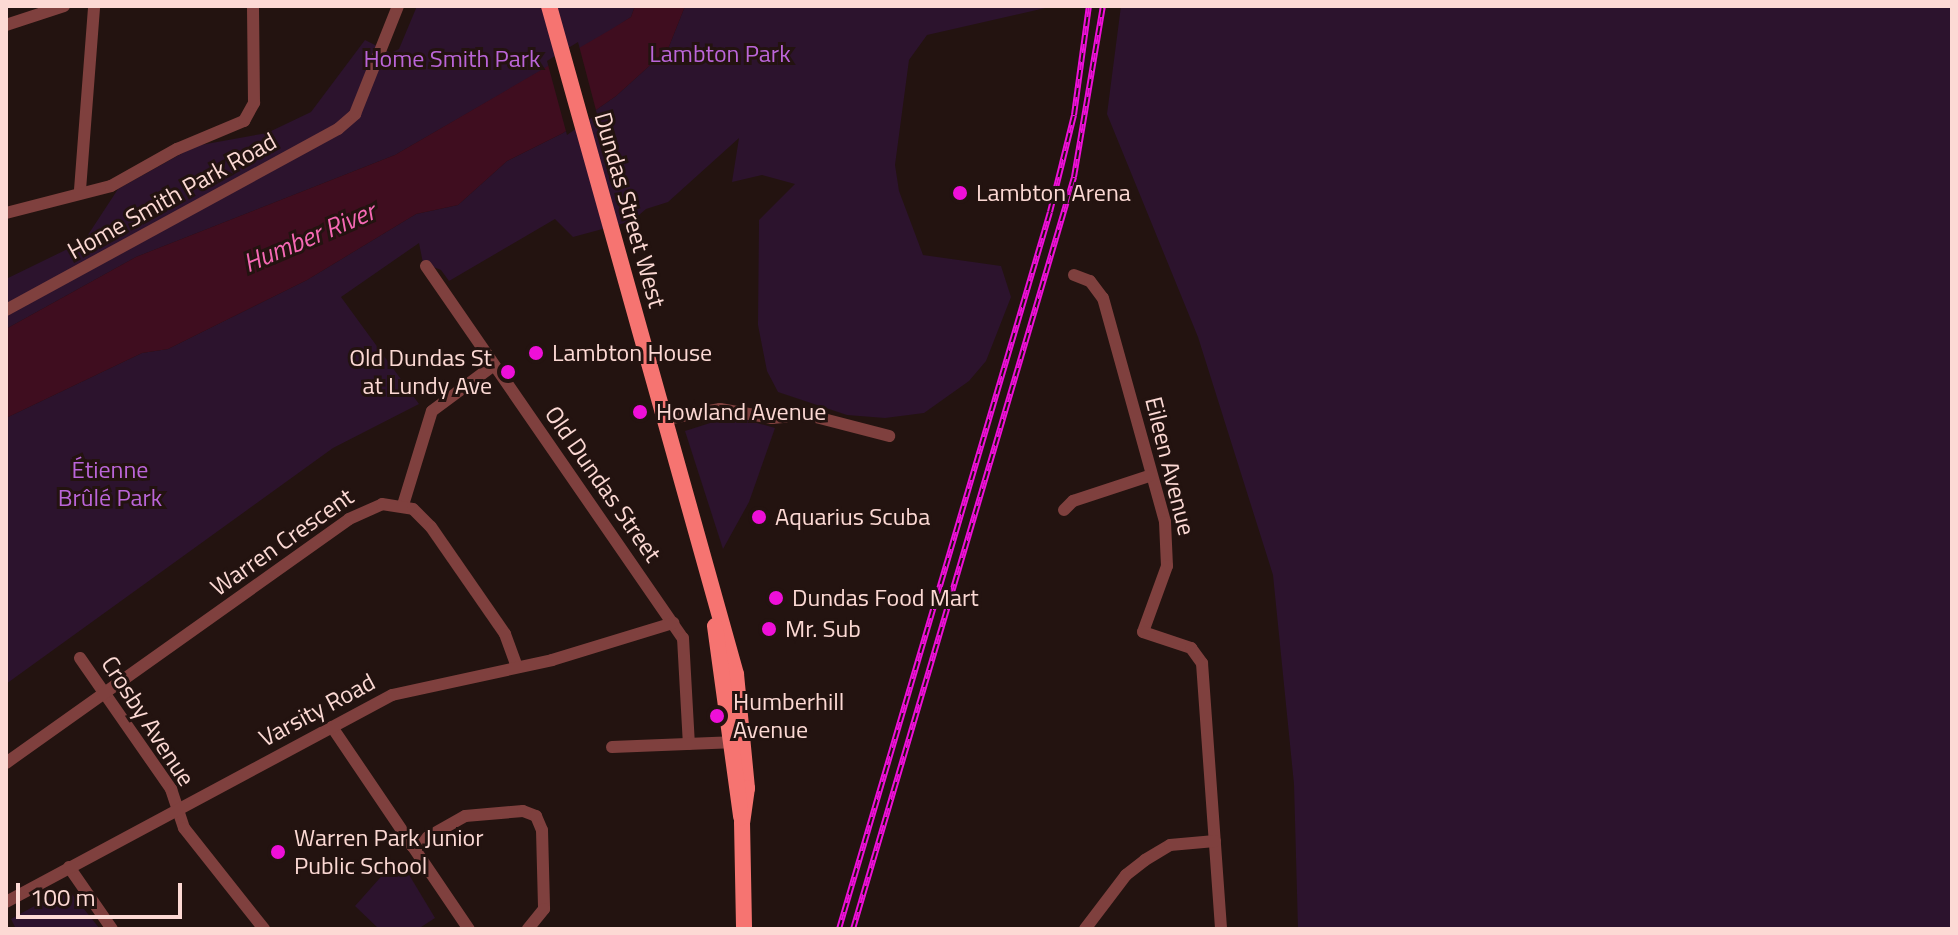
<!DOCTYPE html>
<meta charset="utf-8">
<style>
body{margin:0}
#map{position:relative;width:1958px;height:935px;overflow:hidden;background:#231310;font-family:"Titillium Web",sans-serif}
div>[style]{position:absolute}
.green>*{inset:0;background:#2c132d}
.water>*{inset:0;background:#3f0d1f}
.pier>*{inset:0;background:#231310}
.street>*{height:12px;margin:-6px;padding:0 6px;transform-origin:6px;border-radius:6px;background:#7f403e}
.secondary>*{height:16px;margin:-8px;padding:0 8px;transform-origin:8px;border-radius:8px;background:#f67471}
.rail>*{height:6px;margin-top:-3px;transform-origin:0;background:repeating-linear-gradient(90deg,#231310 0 9px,#ee0fd8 0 18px);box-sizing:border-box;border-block:2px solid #ee0fd8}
.dots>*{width:22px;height:22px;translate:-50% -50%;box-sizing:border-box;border:4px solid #231310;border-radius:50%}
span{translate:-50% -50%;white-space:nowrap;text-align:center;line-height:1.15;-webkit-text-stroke:6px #231310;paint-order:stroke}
.park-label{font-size:24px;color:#bb65d8}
.poi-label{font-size:24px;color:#fcd9d4}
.left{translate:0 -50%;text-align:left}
.right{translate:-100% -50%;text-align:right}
.street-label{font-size:24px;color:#fcd9d4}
.water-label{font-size:26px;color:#f669b5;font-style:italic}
.frame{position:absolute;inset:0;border:8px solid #fcd9d4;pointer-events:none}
.scale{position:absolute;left:16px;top:883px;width:166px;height:36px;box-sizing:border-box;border:4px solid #fcd9d4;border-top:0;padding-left:10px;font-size:24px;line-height:28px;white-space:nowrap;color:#fcd9d4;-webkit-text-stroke:6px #231310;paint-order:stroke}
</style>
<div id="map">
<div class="green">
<div style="clip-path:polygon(417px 6px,635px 6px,631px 17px,610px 31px,395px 155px,136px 257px,6px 329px,6px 279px,84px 241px,118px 189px,195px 146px,267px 133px,311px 112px,365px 40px,391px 53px,399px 49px)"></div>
<div style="clip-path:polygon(685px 6px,1054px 6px,927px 35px,909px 60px,895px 165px,899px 191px,923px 255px,1001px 266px,1011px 297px,986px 361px,969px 381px,924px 413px,885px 418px,847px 415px,778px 392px,767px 371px,758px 325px,759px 220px,795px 184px,762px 175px,732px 182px,739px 138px,668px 202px,646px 209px,632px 221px,573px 237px,555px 219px,449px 281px,441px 270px,423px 263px,419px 243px,341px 297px,419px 404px,333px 448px,6px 684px,6px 418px,142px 353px,168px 349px,307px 280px,416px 214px,458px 205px,507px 161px,563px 133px,616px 96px,668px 49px)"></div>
<div style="clip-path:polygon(1121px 6px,1952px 6px,1952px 929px,1298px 929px,1294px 784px,1273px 575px,1198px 337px,1107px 114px)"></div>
<div style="clip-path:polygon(732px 416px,775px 428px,749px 502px,723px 549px,685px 431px)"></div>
<div style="clip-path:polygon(395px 861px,402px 863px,435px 918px,418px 929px,379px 929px,355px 906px)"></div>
<div style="clip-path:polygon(67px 888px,100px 929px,16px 929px,11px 919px)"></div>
</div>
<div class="water">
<div style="clip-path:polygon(635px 6px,685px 6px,668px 49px,616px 96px,563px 133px,507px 161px,458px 205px,416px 214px,307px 280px,168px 349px,142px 353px,6px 418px,6px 329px,136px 257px,395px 155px,610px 30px,631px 17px)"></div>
</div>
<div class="pier">
<div style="clip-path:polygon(578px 42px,597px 114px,567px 135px,547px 61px)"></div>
</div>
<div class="street">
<div style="left:6px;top:25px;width:61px;rotate:-18.1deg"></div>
<div style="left:80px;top:190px;width:185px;rotate:-85.6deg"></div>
<div style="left:6px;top:213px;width:108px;rotate:-14.4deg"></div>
<div style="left:111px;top:186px;width:76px;rotate:-29.3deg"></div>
<div style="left:177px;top:149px;width:73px;rotate:-22.7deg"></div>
<div style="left:244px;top:121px;width:21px;rotate:-61deg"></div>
<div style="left:254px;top:103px;width:97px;rotate:-90.6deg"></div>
<div style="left:426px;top:266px;width:452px;rotate:55.4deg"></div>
<div style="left:683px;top:638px;width:106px;rotate:86.8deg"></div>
<div style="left:1074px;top:275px;width:17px;rotate:21deg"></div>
<div style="left:1090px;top:281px;width:21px;rotate:53deg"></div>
<div style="left:1103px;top:298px;width:232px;rotate:74.5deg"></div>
<div style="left:1165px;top:522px;width:44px;rotate:87.4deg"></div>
<div style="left:1167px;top:566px;width:70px;rotate:110deg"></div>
<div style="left:1143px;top:632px;width:51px;rotate:18.4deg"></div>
<div style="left:1191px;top:648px;width:19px;rotate:54deg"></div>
<div style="left:1202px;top:663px;width:267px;rotate:85.9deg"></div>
<div style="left:6px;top:310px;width:378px;rotate:-28.6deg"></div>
<div style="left:338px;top:129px;width:23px;rotate:-41deg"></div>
<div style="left:355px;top:114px;width:116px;rotate:-68.3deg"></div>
<div style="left:666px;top:419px;width:55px;rotate:-10.5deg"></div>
<div style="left:720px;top:409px;width:53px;rotate:9.8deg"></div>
<div style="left:772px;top:418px;width:36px;rotate:-5deg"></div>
<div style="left:808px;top:415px;width:84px;rotate:14.5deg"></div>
<div style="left:403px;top:505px;width:98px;rotate:-72.9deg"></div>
<div style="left:432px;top:411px;width:77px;rotate:-36.6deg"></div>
<div style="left:1064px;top:510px;width:13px;rotate:-45deg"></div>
<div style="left:1073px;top:501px;width:80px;rotate:-18.2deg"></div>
<div style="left:80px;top:658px;width:160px;rotate:55.2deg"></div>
<div style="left:171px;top:789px;width:41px;rotate:71.6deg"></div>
<div style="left:184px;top:828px;width:129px;rotate:51.6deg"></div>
<div style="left:332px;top:727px;width:244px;rotate:55.9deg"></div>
<div style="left:612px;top:747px;width:125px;rotate:-2.3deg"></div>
<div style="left:6px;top:763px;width:421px;rotate:-35.4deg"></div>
<div style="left:349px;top:519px;width:36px;rotate:-24deg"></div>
<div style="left:382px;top:504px;width:31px;rotate:9deg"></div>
<div style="left:413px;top:509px;width:25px;rotate:45deg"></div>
<div style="left:431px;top:527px;width:130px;rotate:55.3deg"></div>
<div style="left:505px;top:634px;width:35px;rotate:70deg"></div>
<div style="left:412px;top:846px;width:61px;rotate:-29.5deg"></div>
<div style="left:465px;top:816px;width:58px;rotate:-4.9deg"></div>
<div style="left:523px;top:811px;width:14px;rotate:21deg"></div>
<div style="left:536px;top:816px;width:15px;rotate:67deg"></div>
<div style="left:542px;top:830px;width:79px;rotate:88.5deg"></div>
<div style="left:544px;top:909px;width:26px;rotate:129deg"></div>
<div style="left:69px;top:867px;width:75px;rotate:55.3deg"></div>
<div style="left:6px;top:902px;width:438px;rotate:-28.2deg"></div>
<div style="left:392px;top:695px;width:164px;rotate:-12.3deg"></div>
<div style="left:552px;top:660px;width:127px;rotate:-17deg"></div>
<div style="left:1085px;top:929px;width:68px;rotate:-52.8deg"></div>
<div style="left:1126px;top:875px;width:24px;rotate:-38deg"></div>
<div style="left:1145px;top:860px;width:29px;rotate:-31deg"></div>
<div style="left:1170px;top:845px;width:45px;rotate:-5.1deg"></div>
</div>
<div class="secondary">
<div style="left:549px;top:6px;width:694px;rotate:74.36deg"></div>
<div style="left:736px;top:674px;width:115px;rotate:84.5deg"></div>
<div style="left:747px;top:788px;width:34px;rotate:98deg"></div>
<div style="left:742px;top:822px;width:107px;rotate:88.9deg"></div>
<div style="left:715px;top:626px;width:193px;rotate:82.2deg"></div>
</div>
<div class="rail">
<div style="left:839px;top:929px;width:747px;rotate:-73.6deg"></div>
<div style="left:1050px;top:212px;width:100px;rotate:-76.1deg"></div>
<div style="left:1074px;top:115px;width:110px;rotate:-82.2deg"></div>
<div style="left:853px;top:929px;width:784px;rotate:-73.62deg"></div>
<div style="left:1074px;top:177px;width:173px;rotate:-80.4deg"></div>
</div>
<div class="dots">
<div style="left:960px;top:193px;background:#ee0fd8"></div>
<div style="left:536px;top:353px;background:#ee0fd8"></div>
<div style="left:508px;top:372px;background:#ee0fd8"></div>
<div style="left:640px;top:412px;background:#ee0fd8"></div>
<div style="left:759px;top:517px;background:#ee0fd8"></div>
<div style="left:776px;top:598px;background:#ee0fd8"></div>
<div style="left:769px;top:629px;background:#ee0fd8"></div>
<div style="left:717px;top:716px;background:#ee0fd8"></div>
<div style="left:278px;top:852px;background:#ee0fd8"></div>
</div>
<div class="park-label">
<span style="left:720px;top:54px">Lambton Park</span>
<span style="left:452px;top:59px">Home Smith Park</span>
<span style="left:110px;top:484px">Étienne<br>Brûlé Park</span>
</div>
<div class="poi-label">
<span class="left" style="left:976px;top:193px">Lambton Arena</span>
<span class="left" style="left:552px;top:353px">Lambton House</span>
<span class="right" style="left:492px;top:372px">Old Dundas St<br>at Lundy Ave</span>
<span class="left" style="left:656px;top:412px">Howland Avenue</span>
<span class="left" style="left:775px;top:517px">Aquarius Scuba</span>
<span class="left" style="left:792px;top:598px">Dundas Food Mart</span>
<span class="left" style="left:785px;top:629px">Mr. Sub</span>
<span class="left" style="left:733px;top:716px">Humberhill<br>Avenue</span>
<span class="left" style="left:294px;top:852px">Warren Park Junior<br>Public School</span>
</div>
<div class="street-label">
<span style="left:172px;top:196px;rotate:-29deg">Home Smith Park Road</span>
<span style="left:630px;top:210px;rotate:74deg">Dundas Street West</span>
<span style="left:1170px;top:466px;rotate:76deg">Eileen Avenue</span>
<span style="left:603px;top:484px;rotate:55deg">Old Dundas Street</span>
<span style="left:282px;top:542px;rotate:-35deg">Warren Crescent</span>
<span style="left:317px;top:710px;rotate:-28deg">Varsity Road</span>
<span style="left:148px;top:721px;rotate:57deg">Crosby Avenue</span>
</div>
<div class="water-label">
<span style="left:309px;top:237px;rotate:-23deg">Humber River</span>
</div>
<div class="frame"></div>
<div class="scale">100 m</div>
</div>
